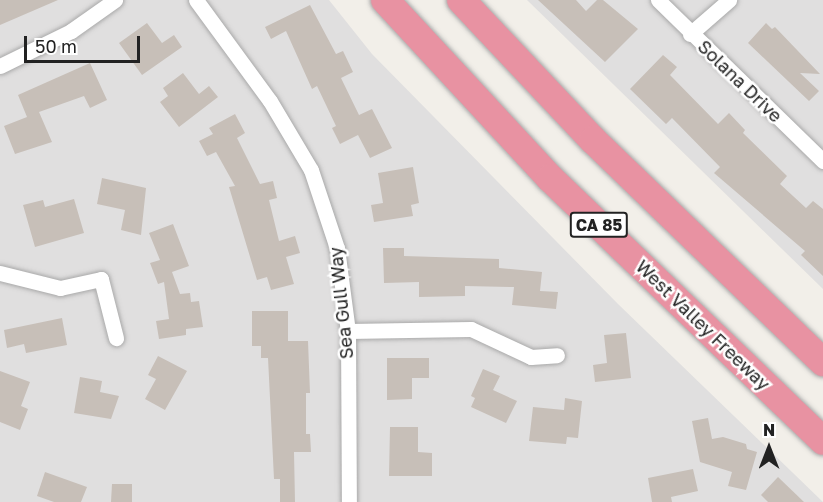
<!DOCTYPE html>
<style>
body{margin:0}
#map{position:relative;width:823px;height:502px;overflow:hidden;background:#f2efe9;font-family:"Golos Text",sans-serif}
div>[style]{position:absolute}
.residential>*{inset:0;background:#e0dfdf}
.building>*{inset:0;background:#c7bfb8}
.roads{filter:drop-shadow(0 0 2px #a9a9a9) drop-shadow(0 0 2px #a9a9a9)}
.street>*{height:15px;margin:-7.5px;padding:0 7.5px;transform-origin:7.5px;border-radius:7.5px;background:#fff}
.highway>*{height:28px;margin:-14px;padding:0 14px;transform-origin:14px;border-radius:14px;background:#e892a2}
span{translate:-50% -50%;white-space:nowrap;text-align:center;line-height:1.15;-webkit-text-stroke:5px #fff;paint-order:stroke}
.shield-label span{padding:2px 4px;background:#fff;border:2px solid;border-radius:4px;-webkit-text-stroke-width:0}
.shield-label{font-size:16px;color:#222;font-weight:700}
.street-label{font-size:18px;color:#222}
.north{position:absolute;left:739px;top:418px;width:60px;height:60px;-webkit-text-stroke:4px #fff;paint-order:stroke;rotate:0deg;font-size:16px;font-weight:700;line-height:24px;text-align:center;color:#222}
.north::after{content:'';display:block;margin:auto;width:21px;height:27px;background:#222;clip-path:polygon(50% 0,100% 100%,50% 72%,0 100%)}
.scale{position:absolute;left:24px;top:36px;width:116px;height:27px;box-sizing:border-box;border:3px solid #222;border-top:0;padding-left:8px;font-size:18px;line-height:21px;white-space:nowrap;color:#222;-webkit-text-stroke:4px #fff;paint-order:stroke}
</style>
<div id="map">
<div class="residential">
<div style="clip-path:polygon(0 0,329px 0,372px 54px,618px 304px,823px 502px,0 502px)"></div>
<div style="clip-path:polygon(527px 0,823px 0,823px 290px,823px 289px)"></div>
</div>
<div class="building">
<div style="clip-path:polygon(0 0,58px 0,0 25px)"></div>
<div style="clip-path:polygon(538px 0,576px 0,586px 11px,597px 0,603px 0,638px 29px,605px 62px)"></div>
<div style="clip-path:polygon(310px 5px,336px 54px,343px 51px,353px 72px,341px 78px,359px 115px,372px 109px,392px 148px,370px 158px,358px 135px,340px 144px,332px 128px,336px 126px,317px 86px,312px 89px,286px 31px,271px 39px,265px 27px)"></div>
<div style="clip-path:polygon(147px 23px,162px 43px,174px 35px,182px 47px,142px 75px,119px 43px)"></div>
<div style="clip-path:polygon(766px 23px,772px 29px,775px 27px,820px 74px,800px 73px,819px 91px,809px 101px,748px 43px)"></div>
<div style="clip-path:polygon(663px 55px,677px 67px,670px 75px,718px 124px,729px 113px,745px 130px,743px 133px,787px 176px,780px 184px,806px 208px,813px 201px,823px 209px,823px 276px,801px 255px,805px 251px,714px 173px,720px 167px,672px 118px,666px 124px,630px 89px)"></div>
<div style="clip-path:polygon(90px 63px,107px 100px,90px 108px,84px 96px,39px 112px,52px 142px,15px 154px,4px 126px,27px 117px,18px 95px)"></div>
<div style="clip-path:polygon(183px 73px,199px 94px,209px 86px,218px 97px,179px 127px,160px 102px,168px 96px,163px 88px)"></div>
<div style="clip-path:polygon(235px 114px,245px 133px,237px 138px,260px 184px,273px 181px,277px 198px,269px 200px,279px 241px,295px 236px,300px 253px,286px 257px,294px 284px,271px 290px,267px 277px,257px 280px,229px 187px,235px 186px,216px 152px,207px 156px,199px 141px,213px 134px,209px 128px)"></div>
<div style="clip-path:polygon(413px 167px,419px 203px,411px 205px,413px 216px,374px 222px,371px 205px,383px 203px,378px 173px)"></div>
<div style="clip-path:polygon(102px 178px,146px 188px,141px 235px,121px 230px,125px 210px,97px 204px)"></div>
<div style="clip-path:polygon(74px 199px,84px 233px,35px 247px,23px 205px,43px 200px,45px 207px)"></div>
<div style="clip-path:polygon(173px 224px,189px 266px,172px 272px,180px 294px,190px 293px,191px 302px,199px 301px,203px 327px,186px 329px,186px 335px,159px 339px,156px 321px,169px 319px,164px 282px,158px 284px,150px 263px,160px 260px,149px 233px)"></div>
<div style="clip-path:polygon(383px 248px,404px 248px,404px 256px,499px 259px,499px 268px,542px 272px,540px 291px,558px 292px,556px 309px,512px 305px,514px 287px,465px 286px,465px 296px,419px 297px,419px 282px,384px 283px)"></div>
<div style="clip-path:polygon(252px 311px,288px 311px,288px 341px,308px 341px,310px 393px,306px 393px,306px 434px,310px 434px,311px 452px,294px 452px,295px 502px,280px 502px,280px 479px,274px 479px,268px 358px,261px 358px,261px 346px,252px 346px)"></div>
<div style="clip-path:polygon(62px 318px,67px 345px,26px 353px,24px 344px,7px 348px,4px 330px)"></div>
<div style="clip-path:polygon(626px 333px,631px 378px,595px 382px,593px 365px,607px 363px,604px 335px)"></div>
<div style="clip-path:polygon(158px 356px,187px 371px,165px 410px,145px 399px,156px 379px,148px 375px)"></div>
<div style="clip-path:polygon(387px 358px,429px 358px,429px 378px,412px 378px,412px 399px,387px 400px)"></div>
<div style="clip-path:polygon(483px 369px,500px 376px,493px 390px,517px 401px,506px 423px,471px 407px,475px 398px,471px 396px)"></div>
<div style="clip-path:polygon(0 371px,30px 382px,21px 406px,28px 409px,20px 430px,0 422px)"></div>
<div style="clip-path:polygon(80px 377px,102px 381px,100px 392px,119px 396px,111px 419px,74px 413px)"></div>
<div style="clip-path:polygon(565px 398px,582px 401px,578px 438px,567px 437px,566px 444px,529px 441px,533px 407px,564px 410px)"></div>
<div style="clip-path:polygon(708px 418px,712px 439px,723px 437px,746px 444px,747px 449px,757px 452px,746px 490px,728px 486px,732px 472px,700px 462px,692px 421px)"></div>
<div style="clip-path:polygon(390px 427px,418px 427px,418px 452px,432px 453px,432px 476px,389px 476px)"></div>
<div style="clip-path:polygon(693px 469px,698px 491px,671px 497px,672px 502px,652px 502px,648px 478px)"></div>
<div style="clip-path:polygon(45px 472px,87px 487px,81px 502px,54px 502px,37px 496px)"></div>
<div style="clip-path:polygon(778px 477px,804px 502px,768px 502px,761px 495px)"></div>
<div style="clip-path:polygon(112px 484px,132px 484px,132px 502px,111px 502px)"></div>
</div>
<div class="roads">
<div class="street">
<div style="left:196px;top:0;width:125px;rotate:53.8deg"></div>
<div style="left:270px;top:101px;width:80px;rotate:59.3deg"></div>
<div style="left:311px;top:170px;width:82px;rotate:71.6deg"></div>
<div style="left:337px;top:248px;width:84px;rotate:82.5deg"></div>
<div style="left:348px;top:331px;width:171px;rotate:89.7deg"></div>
<div style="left:658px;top:0;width:231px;rotate:44.3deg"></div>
<div style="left:690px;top:34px;width:52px;rotate:-41.1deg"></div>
<div style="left:0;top:66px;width:79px;rotate:-26.2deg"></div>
<div style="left:71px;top:31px;width:54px;rotate:-35.2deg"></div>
<div style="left:0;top:273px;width:62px;rotate:14deg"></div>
<div style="left:60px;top:288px;width:42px;rotate:-12.4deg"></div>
<div style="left:101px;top:279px;width:61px;rotate:75.7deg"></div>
<div style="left:348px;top:331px;width:123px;rotate:-0.9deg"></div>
<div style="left:471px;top:329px;width:66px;rotate:25deg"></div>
<div style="left:531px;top:357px;width:26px;rotate:-4deg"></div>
</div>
<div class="highway">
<div style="left:385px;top:0;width:243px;rotate:47.2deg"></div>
<div style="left:550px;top:178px;width:379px;rotate:43.9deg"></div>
<div style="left:461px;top:0;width:192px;rotate:46.7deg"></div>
<div style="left:593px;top:140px;width:320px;rotate:44deg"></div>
</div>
</div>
<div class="shield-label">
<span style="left:599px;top:225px">CA 85</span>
</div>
<div class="street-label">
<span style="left:740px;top:81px;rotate:44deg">Solana Drive</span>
<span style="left:341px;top:303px;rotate:-96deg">Sea Gull Way</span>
<span style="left:703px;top:325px;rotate:44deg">West Valley Freeway</span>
</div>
<div class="north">N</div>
<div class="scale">50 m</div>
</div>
